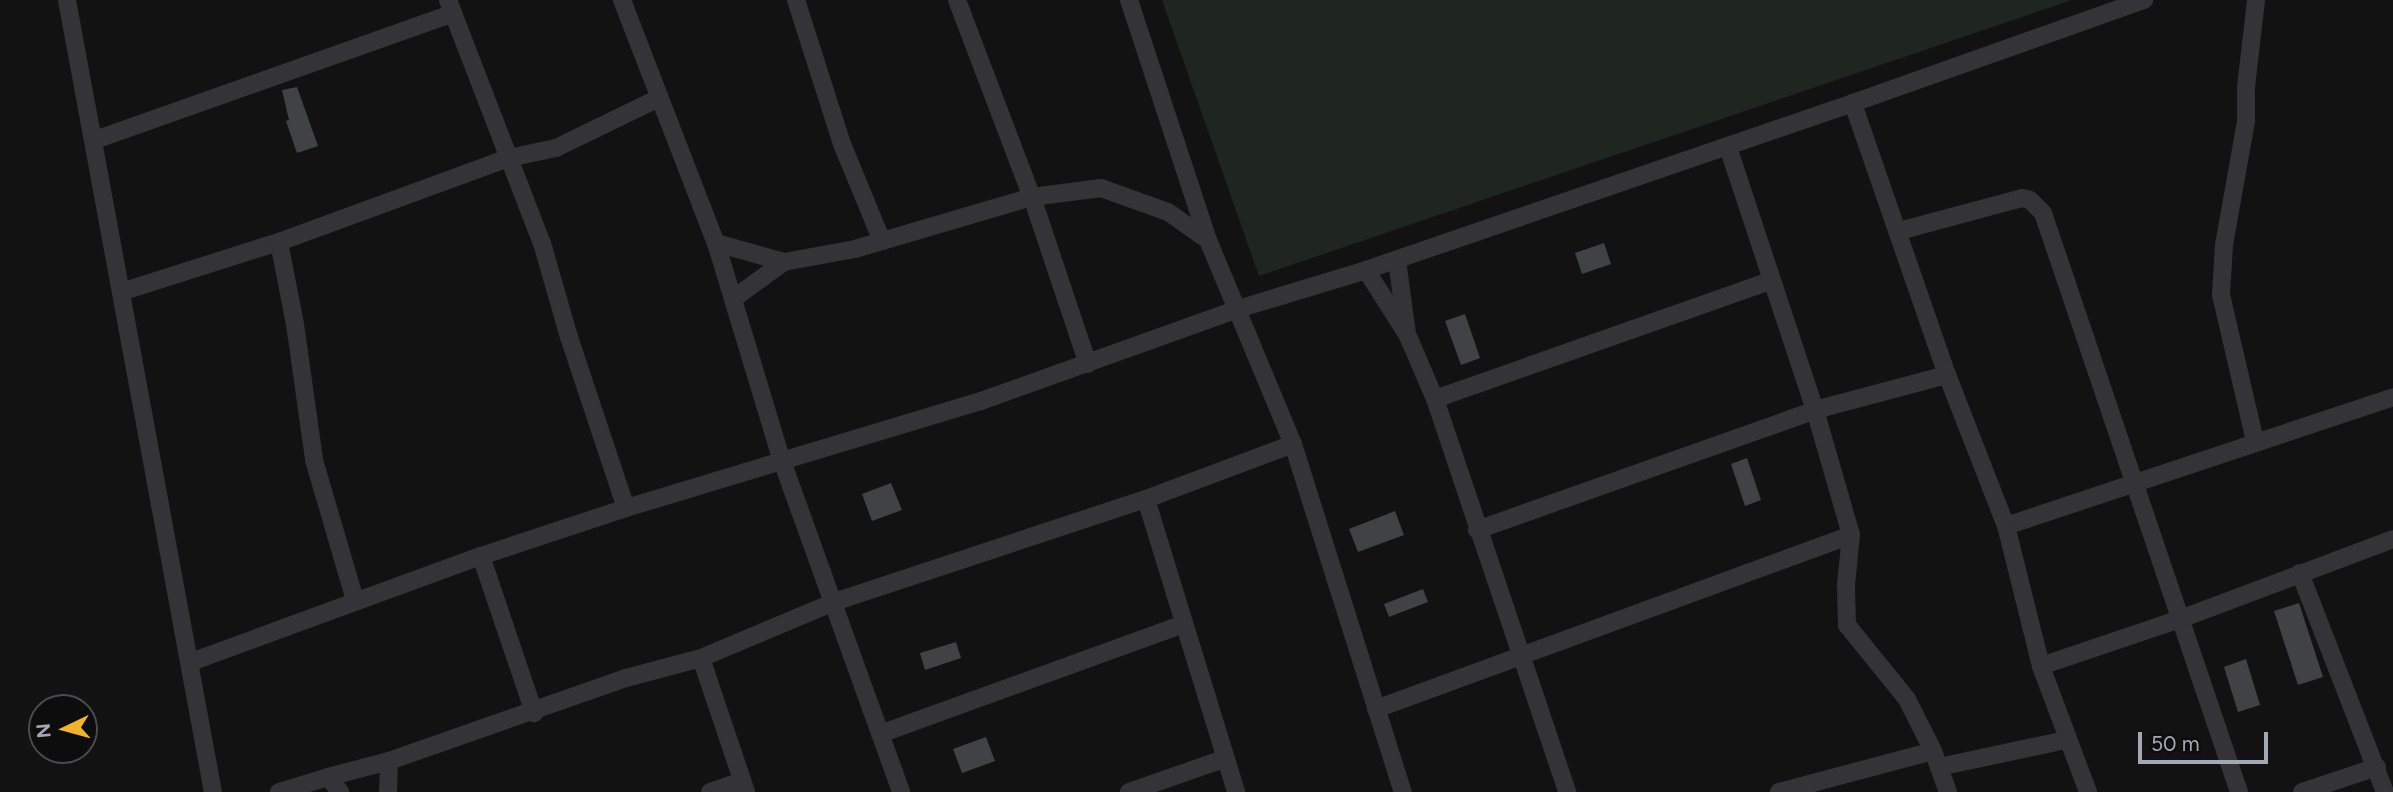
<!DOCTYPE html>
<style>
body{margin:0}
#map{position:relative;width:2393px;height:792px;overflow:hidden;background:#121213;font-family:Figtree,sans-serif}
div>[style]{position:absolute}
.green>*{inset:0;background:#1e261f}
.building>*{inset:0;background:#414246}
.minor>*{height:18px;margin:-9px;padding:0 9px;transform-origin:9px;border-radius:9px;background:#333338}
span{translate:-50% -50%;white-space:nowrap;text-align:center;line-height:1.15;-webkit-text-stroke:5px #0d0d0e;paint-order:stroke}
.north{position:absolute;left:28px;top:694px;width:70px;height:70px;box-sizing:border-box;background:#0d0d0e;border:2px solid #494b50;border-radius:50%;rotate:265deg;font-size:19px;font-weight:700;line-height:28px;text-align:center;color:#a3a8b4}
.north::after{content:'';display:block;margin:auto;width:24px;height:32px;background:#efb32e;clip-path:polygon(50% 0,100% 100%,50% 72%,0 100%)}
.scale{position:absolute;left:2138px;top:732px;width:130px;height:32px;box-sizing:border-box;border:4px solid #a3a8b4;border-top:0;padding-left:9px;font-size:21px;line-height:24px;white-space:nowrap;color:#a3a8b4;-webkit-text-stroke:5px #0d0d0e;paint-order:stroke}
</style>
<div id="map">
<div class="green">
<div style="clip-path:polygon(1162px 0,2072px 0,1259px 276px)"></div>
</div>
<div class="building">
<div style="clip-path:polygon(297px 87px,318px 146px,297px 153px,286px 121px,289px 120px,282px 90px)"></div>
<div style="clip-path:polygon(1604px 243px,1611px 264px,1582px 274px,1575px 253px)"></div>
<div style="clip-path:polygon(1465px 314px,1480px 358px,1461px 365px,1445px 321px)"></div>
<div style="clip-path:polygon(1747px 458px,1761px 500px,1745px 506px,1731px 464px)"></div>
<div style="clip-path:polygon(891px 483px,902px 510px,872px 521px,862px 494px)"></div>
<div style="clip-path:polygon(1395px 511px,1404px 535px,1358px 552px,1349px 529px)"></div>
<div style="clip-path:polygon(1423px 589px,1428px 602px,1389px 617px,1384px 604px)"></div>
<div style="clip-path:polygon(2299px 603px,2323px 677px,2298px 685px,2274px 611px)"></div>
<div style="clip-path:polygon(956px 642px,961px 658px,925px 670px,920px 653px)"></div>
<div style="clip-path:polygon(2246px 659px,2260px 705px,2238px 712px,2224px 667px)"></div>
<div style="clip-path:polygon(986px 737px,995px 761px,962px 773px,953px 749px)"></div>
</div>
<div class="minor">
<div style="left:67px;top:0;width:805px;rotate:79.56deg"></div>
<div style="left:448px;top:0;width:261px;rotate:68.9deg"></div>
<div style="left:542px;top:243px;width:98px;rotate:74deg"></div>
<div style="left:569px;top:337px;width:180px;rotate:71.6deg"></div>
<div style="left:622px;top:0;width:261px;rotate:68.9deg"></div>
<div style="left:716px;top:243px;width:228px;rotate:73.2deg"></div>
<div style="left:782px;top:461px;width:352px;rotate:70.2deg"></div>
<div style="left:796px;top:0;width:151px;rotate:72.3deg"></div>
<div style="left:842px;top:144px;width:105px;rotate:67.6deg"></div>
<div style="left:957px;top:0;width:211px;rotate:69.2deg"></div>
<div style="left:1032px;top:197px;width:176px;rotate:71.5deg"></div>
<div style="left:1129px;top:0;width:253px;rotate:71.8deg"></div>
<div style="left:1208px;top:240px;width:221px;rotate:67.4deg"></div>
<div style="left:1293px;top:444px;width:365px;rotate:72.5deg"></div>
<div style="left:95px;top:140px;width:380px;rotate:-19.5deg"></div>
<div style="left:1728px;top:147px;width:277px;rotate:71.7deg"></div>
<div style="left:1815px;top:410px;width:130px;rotate:73.9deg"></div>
<div style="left:1851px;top:535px;width:50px;rotate:95.7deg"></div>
<div style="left:1846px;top:585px;width:40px;rotate:88.6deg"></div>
<div style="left:1847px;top:625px;width:95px;rotate:51deg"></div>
<div style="left:1907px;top:699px;width:58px;rotate:63.4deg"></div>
<div style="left:1933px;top:751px;width:44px;rotate:69.9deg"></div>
<div style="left:1899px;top:231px;width:127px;rotate:-15deg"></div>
<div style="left:2022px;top:198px;width:8px;rotate:14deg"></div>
<div style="left:2030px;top:200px;width:18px;rotate:45deg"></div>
<div style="left:2043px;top:213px;width:611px;rotate:71.3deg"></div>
<div style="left:279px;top:242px;width:84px;rotate:79deg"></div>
<div style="left:295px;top:324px;width:137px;rotate:82deg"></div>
<div style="left:314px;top:460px;width:146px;rotate:73.7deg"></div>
<div style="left:716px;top:243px;width:71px;rotate:15.6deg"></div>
<div style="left:784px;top:262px;width:72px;rotate:-10.4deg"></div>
<div style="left:855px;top:249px;width:184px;rotate:-16.4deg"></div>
<div style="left:1032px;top:197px;width:70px;rotate:-7.4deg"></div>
<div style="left:1101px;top:188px;width:71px;rotate:19.7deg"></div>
<div style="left:1168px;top:212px;width:49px;rotate:35deg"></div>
<div style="left:1397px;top:260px;width:75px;rotate:82.3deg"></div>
<div style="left:1407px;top:334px;width:71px;rotate:66.7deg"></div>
<div style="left:1435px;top:399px;width:415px;rotate:71.4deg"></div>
<div style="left:1366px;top:270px;width:76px;rotate:57.4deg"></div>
<div style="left:121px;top:292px;width:166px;rotate:-17.6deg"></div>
<div style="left:279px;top:242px;width:245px;rotate:-20.1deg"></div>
<div style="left:509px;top:158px;width:48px;rotate:-12deg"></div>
<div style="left:556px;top:148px;width:114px;rotate:-25.9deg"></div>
<div style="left:733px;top:299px;width:63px;rotate:-36deg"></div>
<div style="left:1435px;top:399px;width:355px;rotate:-19.4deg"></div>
<div style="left:2255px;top:441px;width:150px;rotate:-103.1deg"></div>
<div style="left:2221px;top:295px;width:50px;rotate:-86.6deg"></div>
<div style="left:2224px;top:245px;width:126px;rotate:-79.9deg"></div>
<div style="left:2246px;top:121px;width:34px;rotate:-90deg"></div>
<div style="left:2246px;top:87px;width:88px;rotate:-83.4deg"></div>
<div style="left:1146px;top:499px;width:307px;rotate:72.9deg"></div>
<div style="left:2006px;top:526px;width:408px;rotate:-18.4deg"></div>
<div style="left:1477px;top:530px;width:359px;rotate:-19.5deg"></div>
<div style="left:1815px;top:410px;width:137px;rotate:-14.9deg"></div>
<div style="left:481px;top:556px;width:166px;rotate:71.3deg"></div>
<div style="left:2300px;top:573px;width:235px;rotate:68.8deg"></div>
<div style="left:701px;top:658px;width:141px;rotate:71.4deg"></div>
<div style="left:191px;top:662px;width:309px;rotate:-20.1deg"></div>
<div style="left:481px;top:556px;width:153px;rotate:-18.3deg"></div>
<div style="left:626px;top:508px;width:371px;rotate:-16.8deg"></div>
<div style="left:981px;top:401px;width:273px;rotate:-19.7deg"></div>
<div style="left:1238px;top:309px;width:134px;rotate:-16.9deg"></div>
<div style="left:1366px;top:270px;width:515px;rotate:-18.93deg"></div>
<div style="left:2041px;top:666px;width:150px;rotate:-18.7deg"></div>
<div style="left:2183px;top:618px;width:224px;rotate:-20.6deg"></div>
<div style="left:1376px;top:709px;width:506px;rotate:-20.12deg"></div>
<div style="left:880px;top:734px;width:323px;rotate:-19.9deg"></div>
<div style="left:1939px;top:767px;width:130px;rotate:-12deg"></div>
<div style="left:328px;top:777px;width:63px;rotate:-14.7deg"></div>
<div style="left:279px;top:792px;width:51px;rotate:-17deg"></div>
<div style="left:328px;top:777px;width:19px;rotate:51deg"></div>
<div style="left:388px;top:792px;width:31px;rotate:-88deg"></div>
<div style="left:389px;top:761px;width:251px;rotate:-19.3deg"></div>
<div style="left:626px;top:678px;width:78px;rotate:-14.9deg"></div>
<div style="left:701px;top:658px;width:144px;rotate:-22.8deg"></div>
<div style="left:834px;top:602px;width:329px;rotate:-18.3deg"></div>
<div style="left:1146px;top:499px;width:157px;rotate:-20.5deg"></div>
<div style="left:710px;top:792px;width:34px;rotate:-19deg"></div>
<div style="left:1129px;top:792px;width:101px;rotate:-19.2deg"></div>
<div style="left:1779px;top:792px;width:159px;rotate:-14.9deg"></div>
<div style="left:2088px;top:792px;width:134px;rotate:-110.5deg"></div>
<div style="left:2041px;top:666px;width:144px;rotate:-104deg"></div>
<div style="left:2006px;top:526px;width:162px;rotate:-111.3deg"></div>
<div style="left:1947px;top:375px;width:288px;rotate:-109.1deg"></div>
<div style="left:1853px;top:103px;width:309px;rotate:-19.5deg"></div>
<div style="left:2302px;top:792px;width:79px;rotate:-18.4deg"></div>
</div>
<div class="north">N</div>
<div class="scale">50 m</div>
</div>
